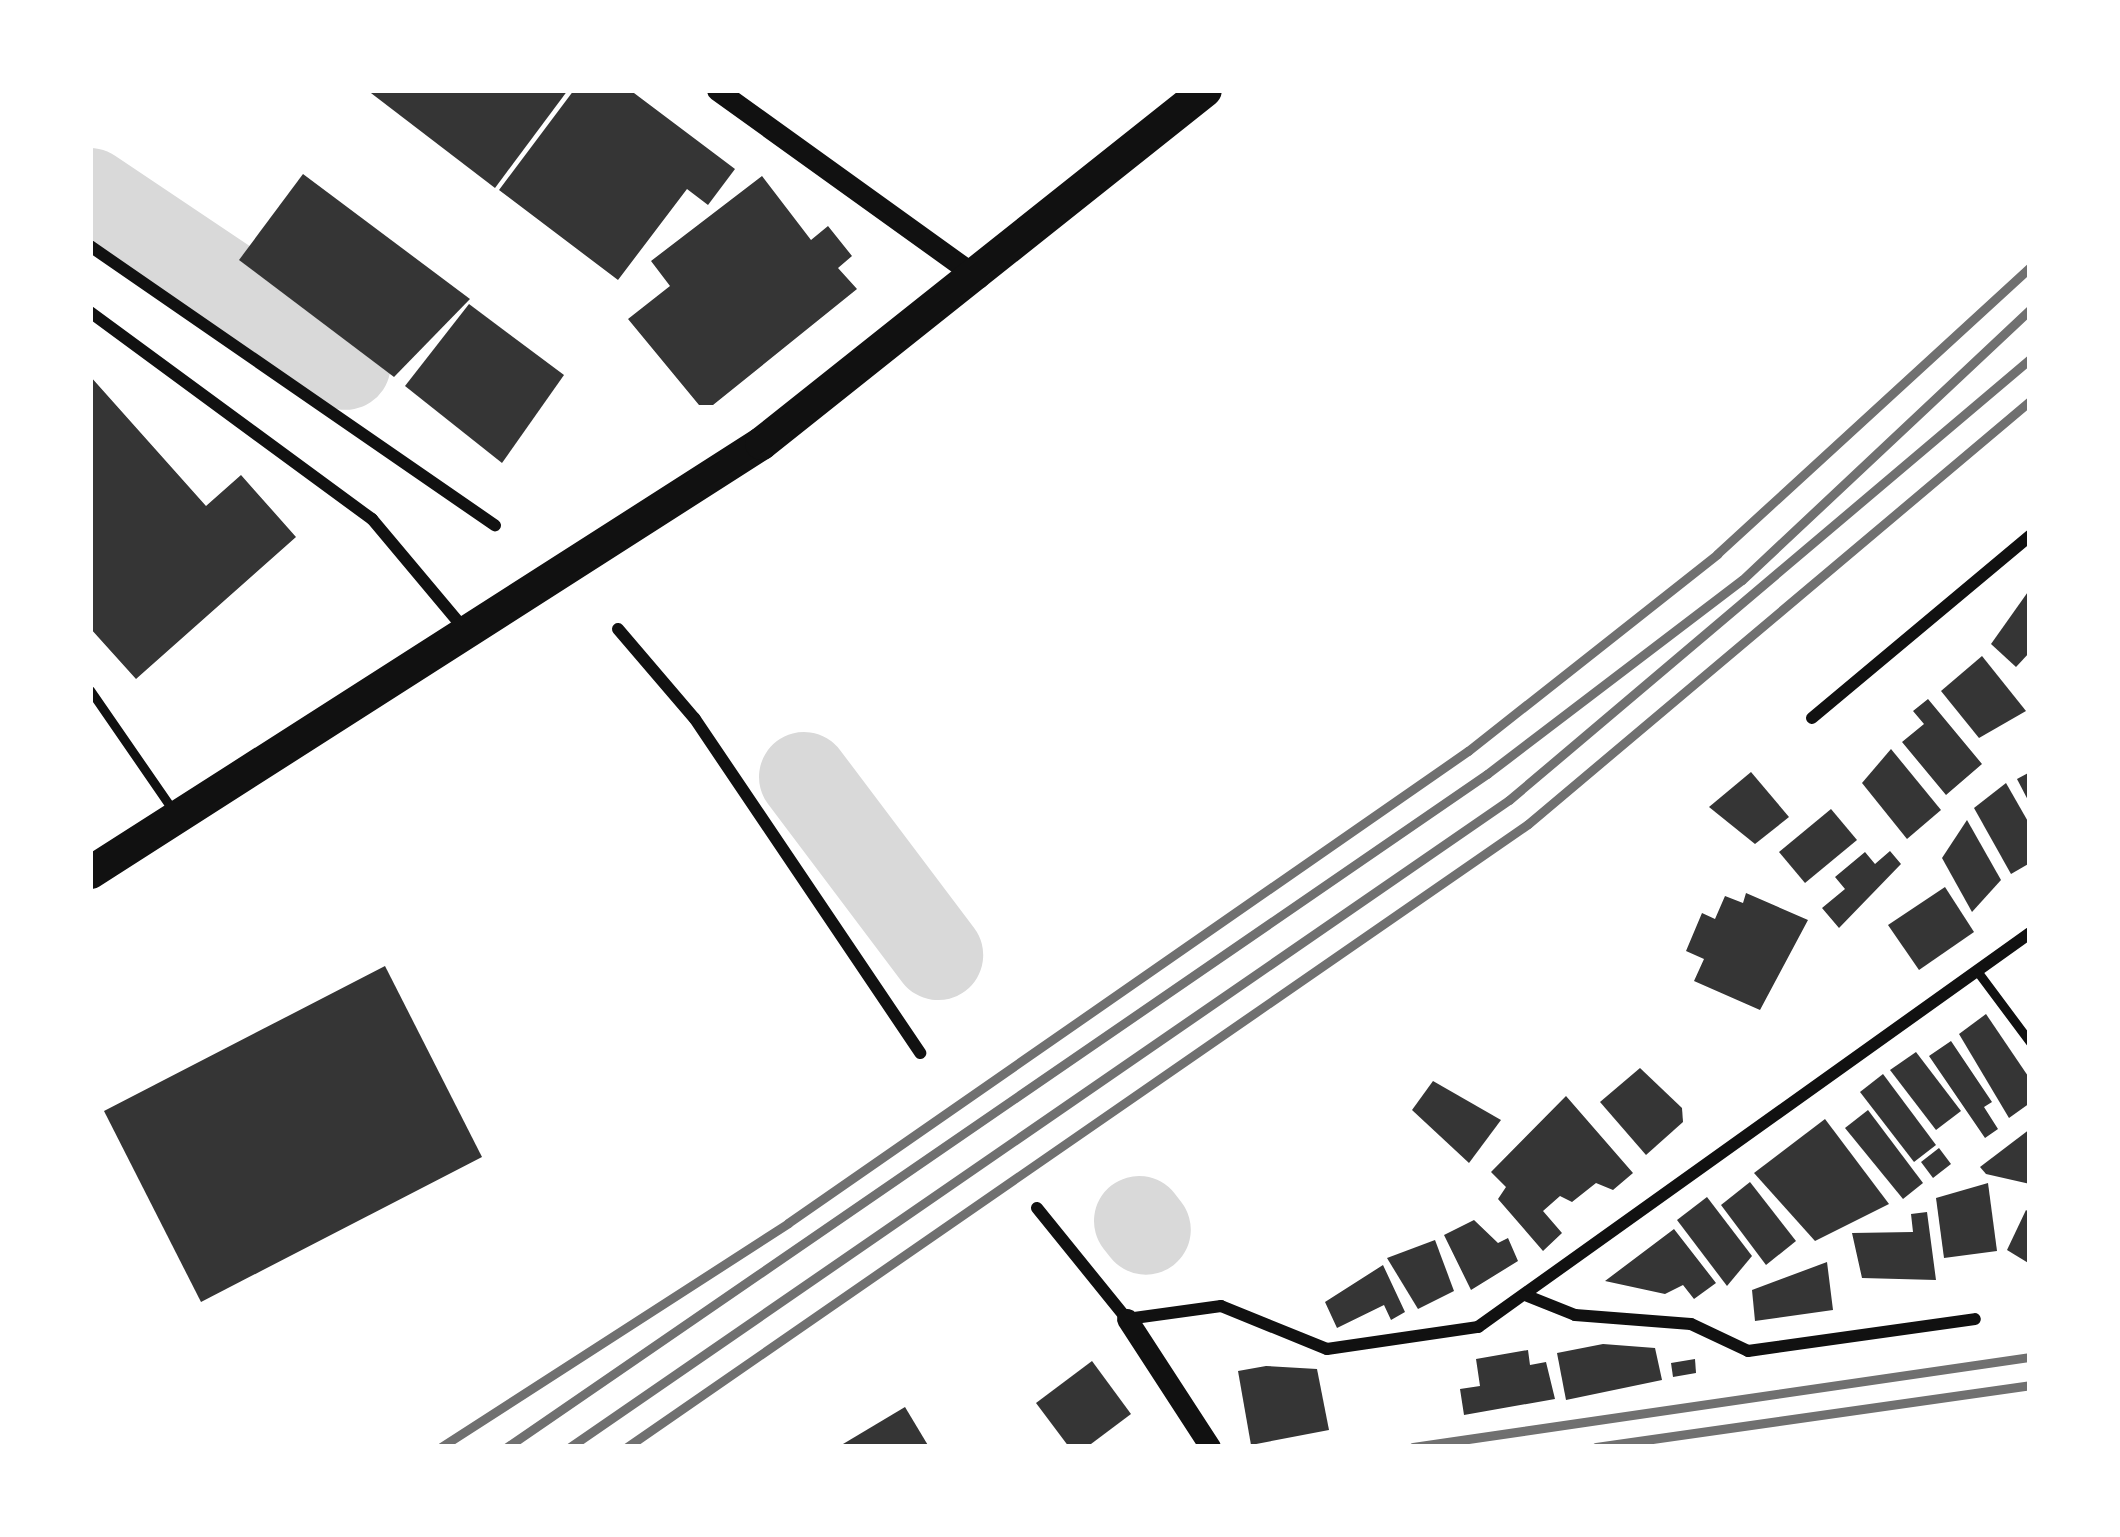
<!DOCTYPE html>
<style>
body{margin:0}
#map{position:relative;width:2120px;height:1537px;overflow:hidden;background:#fff;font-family:"PT Sans Narrow",sans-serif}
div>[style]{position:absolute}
.river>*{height:90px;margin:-45px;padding:0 45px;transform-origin:45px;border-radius:45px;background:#d9d9d9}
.building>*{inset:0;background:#353535}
.service>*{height:9px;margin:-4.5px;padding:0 4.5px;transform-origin:4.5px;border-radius:4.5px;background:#111}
.minor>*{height:12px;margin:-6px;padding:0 6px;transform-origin:6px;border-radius:6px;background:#111}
.tertiary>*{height:21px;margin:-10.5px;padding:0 10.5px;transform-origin:10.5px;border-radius:10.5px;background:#111}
.trunk>*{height:33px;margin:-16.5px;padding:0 16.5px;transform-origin:16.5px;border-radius:16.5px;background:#111}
.rail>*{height:9px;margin:-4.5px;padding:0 4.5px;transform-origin:4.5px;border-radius:4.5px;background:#707070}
span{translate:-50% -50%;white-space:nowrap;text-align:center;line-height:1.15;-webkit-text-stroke:12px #fff;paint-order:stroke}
.frame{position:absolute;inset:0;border:93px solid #fff;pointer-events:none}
</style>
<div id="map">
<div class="river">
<div style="left:90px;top:193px;width:308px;rotate:33.9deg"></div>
<div style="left:804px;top:777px;width:223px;rotate:53deg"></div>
<div style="left:1139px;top:1221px;width:11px;rotate:52deg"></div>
</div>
<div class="building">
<div style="clip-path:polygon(367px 90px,568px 90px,495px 188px)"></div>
<div style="clip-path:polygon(574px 90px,630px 90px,735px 169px,708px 205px,687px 189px,618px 280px,499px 190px)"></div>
<div style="clip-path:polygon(303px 174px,470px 299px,394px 377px,239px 260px)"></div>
<div style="clip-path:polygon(762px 176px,811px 240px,828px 226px,852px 256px,838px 268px,857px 289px,713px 405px,699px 405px,628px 319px,670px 286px,651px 261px)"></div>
<div style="clip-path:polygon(469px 304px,564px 375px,502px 463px,405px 386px)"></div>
<div style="clip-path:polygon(90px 376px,206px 506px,241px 475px,296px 537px,136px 679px,90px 628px)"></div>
<div style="clip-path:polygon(2030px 589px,2030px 652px,2016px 667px,1991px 644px)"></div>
<div style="clip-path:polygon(1982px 656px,2026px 711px,1979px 738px,1941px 691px)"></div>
<div style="clip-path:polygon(1928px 699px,1982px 764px,1946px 795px,1902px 742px,1924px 724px,1913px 711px)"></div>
<div style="clip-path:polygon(1891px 749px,1941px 810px,1907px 839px,1862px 783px)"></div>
<div style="clip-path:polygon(1751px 772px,1789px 817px,1755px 844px,1709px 807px)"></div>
<div style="clip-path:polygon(2030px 772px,2030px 804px,2017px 779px)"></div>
<div style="clip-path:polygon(2006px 783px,2030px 825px,2030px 863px,2011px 874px,1974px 808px)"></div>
<div style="clip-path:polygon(1831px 809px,1857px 840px,1805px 883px,1779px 852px)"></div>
<div style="clip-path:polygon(1967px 820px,2001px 880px,1972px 912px,1942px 858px)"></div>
<div style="clip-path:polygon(1890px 851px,1901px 864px,1839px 928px,1822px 908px,1845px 889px,1835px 877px,1865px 852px,1875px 864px)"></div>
<div style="clip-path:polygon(1945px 887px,1974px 932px,1919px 970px,1888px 925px)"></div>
<div style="clip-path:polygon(1746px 893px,1808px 920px,1760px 1010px,1694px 981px,1704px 959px,1686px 951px,1702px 913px,1715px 919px,1725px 896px,1743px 903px)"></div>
<div style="clip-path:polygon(385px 966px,482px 1157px,201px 1302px,104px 1111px)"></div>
<div style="clip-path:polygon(1986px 1014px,2030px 1079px,2030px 1103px,2009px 1118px,1959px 1034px)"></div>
<div style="clip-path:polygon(1951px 1041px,1992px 1102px,1984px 1107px,1998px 1129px,1985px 1138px,1929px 1056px)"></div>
<div style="clip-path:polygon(1916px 1052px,1961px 1111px,1936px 1130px,1890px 1070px)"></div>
<div style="clip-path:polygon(1640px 1068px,1682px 1108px,1683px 1122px,1646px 1155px,1600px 1102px)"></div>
<div style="clip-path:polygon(1883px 1074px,1936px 1145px,1914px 1162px,1860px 1092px)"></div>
<div style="clip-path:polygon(1433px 1081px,1501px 1120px,1469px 1163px,1412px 1110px)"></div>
<div style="clip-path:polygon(1566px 1096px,1633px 1173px,1613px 1190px,1596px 1183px,1572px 1202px,1560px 1196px,1543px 1211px,1562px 1233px,1543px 1251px,1498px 1199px,1506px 1187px,1491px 1172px)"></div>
<div style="clip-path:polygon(1868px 1110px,1923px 1183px,1903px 1199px,1845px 1128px)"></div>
<div style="clip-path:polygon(1825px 1119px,1889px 1204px,1815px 1241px,1754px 1173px)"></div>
<div style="clip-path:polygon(2030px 1129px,2030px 1184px,1986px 1174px,1980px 1167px)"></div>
<div style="clip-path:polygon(1939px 1148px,1951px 1164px,1933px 1178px,1921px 1162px)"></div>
<div style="clip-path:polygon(1750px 1182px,1796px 1241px,1766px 1265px,1721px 1205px)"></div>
<div style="clip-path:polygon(1988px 1183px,1997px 1251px,1944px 1258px,1936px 1198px)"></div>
<div style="clip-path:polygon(1707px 1197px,1752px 1256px,1727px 1286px,1677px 1220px)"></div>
<div style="clip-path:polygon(2026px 1210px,2030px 1213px,2030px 1264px,2007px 1250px)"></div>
<div style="clip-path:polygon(1927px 1212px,1936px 1280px,1862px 1278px,1852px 1233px,1913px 1232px,1911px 1214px)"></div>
<div style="clip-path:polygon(1474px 1220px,1498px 1243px,1508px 1238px,1518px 1261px,1471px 1290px,1444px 1235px)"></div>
<div style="clip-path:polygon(1674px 1229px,1716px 1283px,1694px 1299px,1683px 1285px,1665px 1294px,1605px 1281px)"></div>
<div style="clip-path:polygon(1435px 1240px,1454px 1291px,1418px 1309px,1387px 1258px)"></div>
<div style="clip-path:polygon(1827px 1262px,1833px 1310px,1755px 1321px,1752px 1290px)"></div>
<div style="clip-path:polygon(1383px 1265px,1405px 1312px,1391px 1320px,1384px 1305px,1337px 1328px,1325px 1302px)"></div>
<div style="clip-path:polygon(1603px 1344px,1655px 1348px,1662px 1380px,1566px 1400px,1557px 1353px)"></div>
<div style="clip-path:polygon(1528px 1350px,1530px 1365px,1546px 1362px,1555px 1399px,1464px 1415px,1460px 1389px,1480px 1386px,1476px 1359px)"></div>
<div style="clip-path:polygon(1695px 1359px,1696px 1373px,1673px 1377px,1671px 1363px)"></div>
<div style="clip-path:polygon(1092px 1361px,1131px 1414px,1087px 1447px,1069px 1447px,1036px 1403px)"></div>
<div style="clip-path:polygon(1266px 1366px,1317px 1369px,1329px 1430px,1251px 1445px,1238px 1371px)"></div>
<div style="clip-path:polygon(905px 1407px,929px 1447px,838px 1447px)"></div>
</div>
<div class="service">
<div style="left:90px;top:690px;width:145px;rotate:55.4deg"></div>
<div style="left:1977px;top:971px;width:89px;rotate:53.3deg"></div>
</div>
<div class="minor">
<div style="left:90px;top:246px;width:492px;rotate:34.6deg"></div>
<div style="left:90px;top:312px;width:350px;rotate:36.3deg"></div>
<div style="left:372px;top:519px;width:146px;rotate:50deg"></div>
<div style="left:618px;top:629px;width:118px;rotate:49.5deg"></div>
<div style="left:695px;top:719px;width:403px;rotate:56deg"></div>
<div style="left:1812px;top:718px;width:284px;rotate:-39.9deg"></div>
<div style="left:1037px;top:1208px;width:143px;rotate:51deg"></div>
<div style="left:1127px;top:1319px;width:95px;rotate:-7.9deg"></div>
<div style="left:1221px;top:1306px;width:114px;rotate:22.1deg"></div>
<div style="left:1327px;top:1349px;width:153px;rotate:-8.3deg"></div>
<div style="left:1478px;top:1327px;width:678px;rotate:-35.52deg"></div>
<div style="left:1525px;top:1295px;width:54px;rotate:21.8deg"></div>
<div style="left:1575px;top:1315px;width:116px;rotate:4.4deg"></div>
<div style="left:1691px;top:1324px;width:63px;rotate:25.3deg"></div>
<div style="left:1748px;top:1351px;width:229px;rotate:-8deg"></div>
</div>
<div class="tertiary">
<div style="left:717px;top:90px;width:322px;rotate:35.7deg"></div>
<div style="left:1127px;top:1319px;width:153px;rotate:57deg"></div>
</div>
<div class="trunk">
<div style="left:90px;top:872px;width:796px;rotate:-32.59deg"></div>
<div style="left:761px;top:443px;width:567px;rotate:-38.49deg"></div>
</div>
<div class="rail">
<div style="left:441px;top:1447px;width:413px;rotate:-32.8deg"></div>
<div style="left:788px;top:1223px;width:828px;rotate:-34.77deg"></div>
<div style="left:1468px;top:751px;width:318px;rotate:-38.3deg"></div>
<div style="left:1717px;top:554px;width:425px;rotate:-42.5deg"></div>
<div style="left:507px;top:1447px;width:1189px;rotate:-34.48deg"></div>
<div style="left:1487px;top:774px;width:320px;rotate:-37.3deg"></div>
<div style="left:1742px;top:580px;width:395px;rotate:-43.2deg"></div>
<div style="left:570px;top:1447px;width:1140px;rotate:-34.57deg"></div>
<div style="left:1509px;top:800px;width:683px;rotate:-40.25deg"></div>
<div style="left:627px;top:1447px;width:1095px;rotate:-34.66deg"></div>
<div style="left:1528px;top:824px;width:656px;rotate:-40.12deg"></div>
<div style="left:1413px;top:1447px;width:624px;rotate:-8.3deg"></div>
<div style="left:1596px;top:1447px;width:438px;rotate:-8.1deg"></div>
</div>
<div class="frame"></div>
</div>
